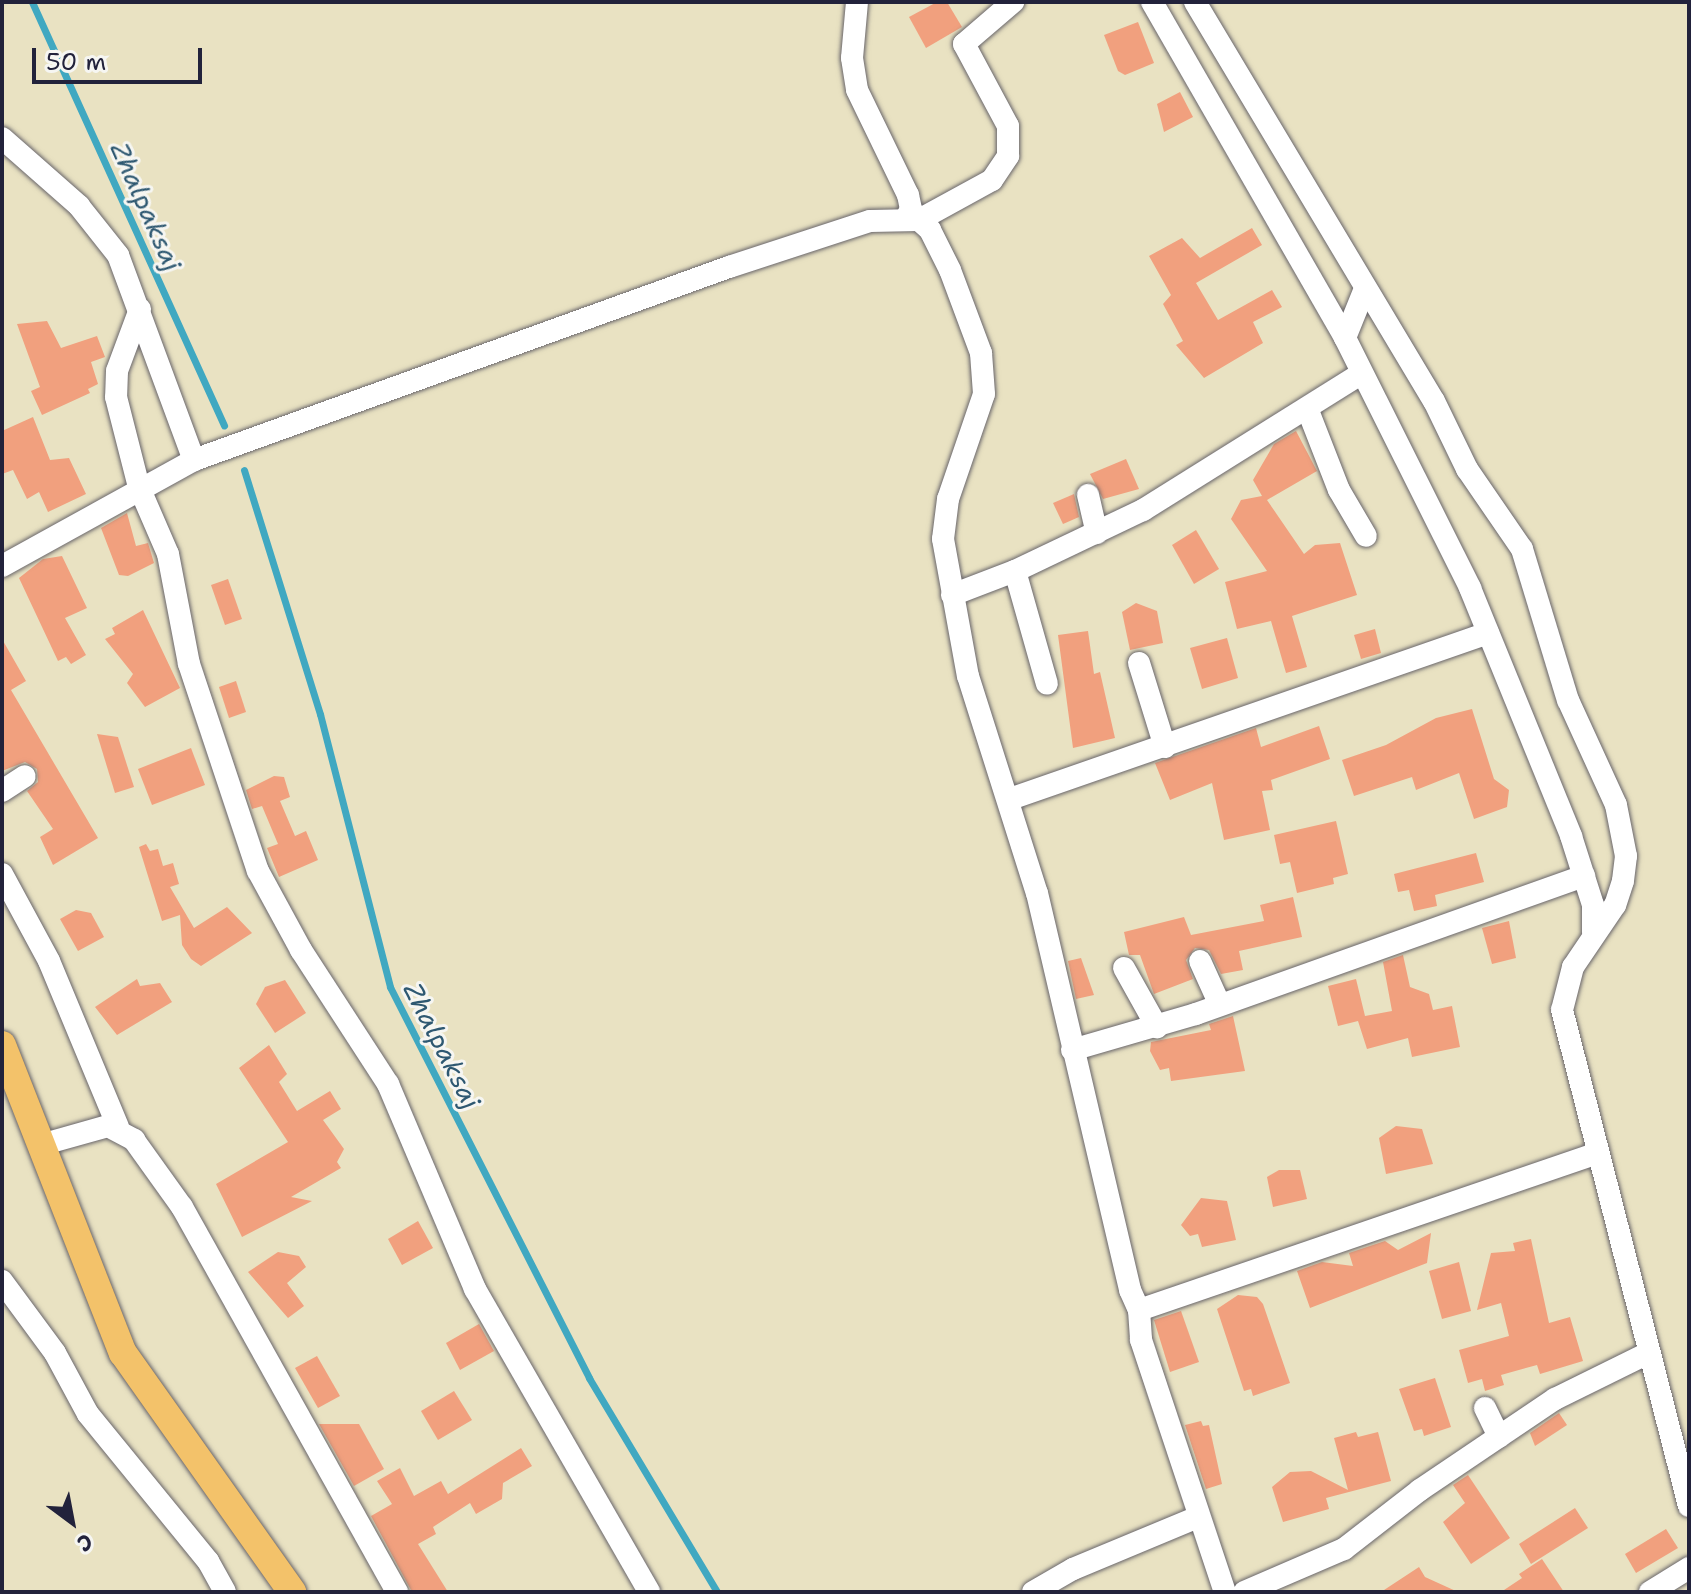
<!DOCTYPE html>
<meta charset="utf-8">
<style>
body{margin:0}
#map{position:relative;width:1691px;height:1594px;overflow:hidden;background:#e9e2c2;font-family:"Shantell Sans",sans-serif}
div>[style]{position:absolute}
.stream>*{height:7px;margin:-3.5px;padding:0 3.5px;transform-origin:3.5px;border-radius:3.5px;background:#40a8c1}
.building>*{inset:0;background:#f1a07e}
.roads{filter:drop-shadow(0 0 2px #68656a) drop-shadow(0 0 2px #68656a)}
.minor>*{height:22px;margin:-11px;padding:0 11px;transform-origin:11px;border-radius:11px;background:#fff}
.major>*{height:28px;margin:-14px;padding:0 14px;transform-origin:14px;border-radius:14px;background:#f3c26a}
span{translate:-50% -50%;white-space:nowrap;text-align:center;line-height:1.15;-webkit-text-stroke:6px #f6f6f2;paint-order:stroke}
.water-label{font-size:26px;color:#2e5871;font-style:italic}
.frame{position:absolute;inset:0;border:4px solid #22223b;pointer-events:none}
.north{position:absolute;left:32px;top:1482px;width:80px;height:80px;-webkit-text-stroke:6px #f6f6f2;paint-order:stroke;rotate:148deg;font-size:22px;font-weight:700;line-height:32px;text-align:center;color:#22223b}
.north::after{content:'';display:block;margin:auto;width:28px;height:36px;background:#22223b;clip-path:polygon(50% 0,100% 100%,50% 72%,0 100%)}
.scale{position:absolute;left:32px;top:48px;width:170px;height:36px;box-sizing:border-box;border:4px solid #22223b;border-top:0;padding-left:10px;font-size:24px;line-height:28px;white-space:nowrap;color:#22223b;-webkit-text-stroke:6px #f6f6f2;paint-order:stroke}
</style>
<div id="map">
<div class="stream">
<div style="left:32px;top:2px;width:465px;rotate:65.6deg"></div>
<div style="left:244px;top:470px;width:256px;rotate:72.7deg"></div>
<div style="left:320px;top:714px;width:282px;rotate:75.6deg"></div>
<div style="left:390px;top:987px;width:439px;rotate:63deg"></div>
<div style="left:589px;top:1378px;width:249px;rotate:59.1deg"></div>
</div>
<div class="building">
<div style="clip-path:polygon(937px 2px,947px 2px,962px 27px,926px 48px,909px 17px)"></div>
<div style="clip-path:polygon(1138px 22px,1154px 63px,1125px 75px,1118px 71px,1104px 35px)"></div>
<div style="clip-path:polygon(1180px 92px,1193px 117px,1164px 132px,1157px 104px)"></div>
<div style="clip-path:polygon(1252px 228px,1262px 245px,1196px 283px,1218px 320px,1272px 290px,1282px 307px,1253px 322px,1263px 343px,1204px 378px,1176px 345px,1183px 341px,1163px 304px,1171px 295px,1149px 256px,1182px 238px,1200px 258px)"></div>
<div style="clip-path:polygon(47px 321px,61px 348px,97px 336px,105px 357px,91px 362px,98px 384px,88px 389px,90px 393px,42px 415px,31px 391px,40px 387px,17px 324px)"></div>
<div style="clip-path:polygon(33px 417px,50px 460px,69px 458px,86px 494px,48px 512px,39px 492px,27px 499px,13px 470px,2px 474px,2px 431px)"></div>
<div style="clip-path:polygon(1296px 431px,1317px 471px,1267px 500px,1304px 554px,1315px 545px,1340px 543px,1357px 595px,1292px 616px,1307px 667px,1286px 673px,1271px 621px,1237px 629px,1225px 582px,1267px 571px,1231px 519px,1241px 500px,1262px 496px,1253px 480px,1274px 444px)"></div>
<div style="clip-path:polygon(1126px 459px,1139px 489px,1103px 499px,1090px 474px)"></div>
<div style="clip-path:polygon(1074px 494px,1079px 517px,1063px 524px,1053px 503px)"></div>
<div style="clip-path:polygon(127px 513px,136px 546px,148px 543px,154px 563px,128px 576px,119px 575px,101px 528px)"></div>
<div style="clip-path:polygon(1196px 530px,1219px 569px,1194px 584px,1172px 545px)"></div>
<div style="clip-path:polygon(62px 556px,87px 608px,65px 618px,86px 655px,71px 664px,66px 657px,58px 661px,19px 578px,43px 559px)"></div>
<div style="clip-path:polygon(228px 579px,242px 619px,225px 625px,211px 585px)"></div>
<div style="clip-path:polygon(1136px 603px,1157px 611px,1163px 643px,1130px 650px,1122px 612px)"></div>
<div style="clip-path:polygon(143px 610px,180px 688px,145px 707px,127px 683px,133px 674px,105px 639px,115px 634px,112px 628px)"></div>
<div style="clip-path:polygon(1375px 629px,1381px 653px,1361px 659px,1354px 635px)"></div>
<div style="clip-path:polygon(1088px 631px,1094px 674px,1100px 672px,1115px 738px,1073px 748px,1058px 635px)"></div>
<div style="clip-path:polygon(1227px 638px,1238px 678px,1202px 689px,1190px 648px)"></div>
<div style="clip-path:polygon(2px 639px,26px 681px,11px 690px,98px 838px,53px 865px,40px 837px,53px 829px,27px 791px,38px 782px,37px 769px,25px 762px,2px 771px)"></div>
<div style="clip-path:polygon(236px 681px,246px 712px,229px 718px,219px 687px)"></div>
<div style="clip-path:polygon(1472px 709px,1494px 779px,1509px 790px,1507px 807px,1474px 819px,1459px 773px,1416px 790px,1412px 777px,1354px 796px,1342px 760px,1386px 745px,1436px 718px)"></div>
<div style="clip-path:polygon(1319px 726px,1330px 759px,1271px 780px,1273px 790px,1262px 791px,1270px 830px,1224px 840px,1212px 783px,1170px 800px,1155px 763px,1256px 728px,1261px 747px)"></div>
<div style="clip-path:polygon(97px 734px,118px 737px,134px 787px,115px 793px)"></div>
<div style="clip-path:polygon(191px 748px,205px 785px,152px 805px,138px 769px)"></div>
<div style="clip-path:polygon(274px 776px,284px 777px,290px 797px,280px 801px,295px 836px,306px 831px,318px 860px,279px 877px,267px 848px,278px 844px,262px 806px,252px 809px,246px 790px)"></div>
<div style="clip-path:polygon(1336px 821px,1348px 874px,1333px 878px,1334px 884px,1297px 893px,1290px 862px,1280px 864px,1274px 835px)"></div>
<div style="clip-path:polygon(146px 844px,150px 851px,158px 849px,163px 866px,173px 863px,179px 884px,170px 887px,194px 928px,227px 907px,252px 933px,201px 966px,191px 959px,182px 945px,180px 915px,162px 921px,139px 847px)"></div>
<div style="clip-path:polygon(1476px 853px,1484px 882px,1435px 895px,1437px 906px,1414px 911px,1409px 890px,1398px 892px,1394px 874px)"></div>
<div style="clip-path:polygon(1293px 897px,1302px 937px,1239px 951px,1243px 970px,1221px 974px,1209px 950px,1195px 948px,1186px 960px,1193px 979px,1154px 994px,1140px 955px,1129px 955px,1124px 932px,1184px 917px,1191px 935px,1264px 921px,1260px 905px)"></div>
<div style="clip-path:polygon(76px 910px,91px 913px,104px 937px,78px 951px,60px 919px)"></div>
<div style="clip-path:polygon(1509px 921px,1516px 958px,1492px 964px,1482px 928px)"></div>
<div style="clip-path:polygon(1403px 955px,1410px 987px,1429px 994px,1433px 1010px,1452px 1006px,1460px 1047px,1412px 1057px,1408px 1038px,1367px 1049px,1358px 1021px,1338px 1026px,1328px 986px,1356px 979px,1365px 1016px,1392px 1011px,1383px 962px)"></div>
<div style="clip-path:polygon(1081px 958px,1094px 995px,1076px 999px,1068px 961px)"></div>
<div style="clip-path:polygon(137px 979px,140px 986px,160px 983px,172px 1002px,117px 1035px,95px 1007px)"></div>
<div style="clip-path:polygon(285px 980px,306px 1013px,275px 1033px,256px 1004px,265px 987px)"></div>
<div style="clip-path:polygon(1233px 1016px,1245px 1071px,1171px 1081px,1169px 1068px,1160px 1070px,1150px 1051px,1151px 1042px,1211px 1030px,1209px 1024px)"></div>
<div style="clip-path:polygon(269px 1045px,287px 1074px,279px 1082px,297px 1111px,330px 1091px,341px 1109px,323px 1120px,344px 1149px,337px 1162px,341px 1168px,291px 1197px,312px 1201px,242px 1237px,216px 1184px,288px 1142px,239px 1068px)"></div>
<div style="clip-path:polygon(1396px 1126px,1422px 1129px,1433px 1164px,1386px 1174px,1379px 1138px)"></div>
<div style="clip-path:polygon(1279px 1170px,1300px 1170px,1307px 1199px,1273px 1207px,1267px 1177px)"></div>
<div style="clip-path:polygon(1201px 1198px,1227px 1201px,1236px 1240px,1202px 1247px,1198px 1234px,1190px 1236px,1181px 1225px)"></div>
<div style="clip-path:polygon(418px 1221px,433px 1248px,402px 1265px,388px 1239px)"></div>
<div style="clip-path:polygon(1431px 1233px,1427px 1263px,1310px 1308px,1297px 1271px,1322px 1262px,1353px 1266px,1349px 1253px,1385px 1241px,1398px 1250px)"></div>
<div style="clip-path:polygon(1531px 1239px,1549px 1323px,1570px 1317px,1583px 1361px,1540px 1374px,1537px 1365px,1501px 1375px,1504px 1385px,1485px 1391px,1482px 1379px,1468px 1383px,1459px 1350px,1509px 1336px,1501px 1303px,1477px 1310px,1491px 1253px,1515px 1251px,1513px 1243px)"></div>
<div style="clip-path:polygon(278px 1252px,299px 1256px,306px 1267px,287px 1283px,304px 1306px,288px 1318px,248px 1272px)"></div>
<div style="clip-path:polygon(1459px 1262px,1471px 1311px,1442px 1319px,1429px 1271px)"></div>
<div style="clip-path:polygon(1238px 1295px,1257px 1297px,1263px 1304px,1290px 1383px,1253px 1396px,1251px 1389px,1244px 1391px,1217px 1309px)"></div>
<div style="clip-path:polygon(1181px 1311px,1199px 1362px,1170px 1372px,1154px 1320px)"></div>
<div style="clip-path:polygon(479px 1324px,494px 1351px,460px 1370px,446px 1343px)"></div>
<div style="clip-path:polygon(317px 1356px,340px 1396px,318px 1408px,295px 1368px)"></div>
<div style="clip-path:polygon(1435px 1378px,1451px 1427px,1424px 1436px,1422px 1429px,1414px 1431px,1399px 1389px)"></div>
<div style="clip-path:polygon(454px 1391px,472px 1420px,438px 1440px,421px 1411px)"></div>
<div style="clip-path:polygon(1559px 1413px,1567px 1425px,1535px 1446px,1530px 1433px)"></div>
<div style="clip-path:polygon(1201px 1421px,1203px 1426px,1209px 1425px,1222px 1484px,1206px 1489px,1185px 1425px)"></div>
<div style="clip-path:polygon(319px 1424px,359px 1424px,384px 1469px,354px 1486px)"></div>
<div style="clip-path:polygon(1356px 1432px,1358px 1437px,1378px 1432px,1391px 1481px,1326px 1498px,1329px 1509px,1283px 1522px,1272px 1487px,1290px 1472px,1311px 1471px,1348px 1490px,1334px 1438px)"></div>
<div style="clip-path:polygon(521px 1448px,532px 1466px,503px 1483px,502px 1499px,476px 1514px,470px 1503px,433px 1527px,436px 1534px,418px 1544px,448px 1592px,412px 1592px,371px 1516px,392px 1504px,377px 1481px,400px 1468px,414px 1496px,441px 1481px,448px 1494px)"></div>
<div style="clip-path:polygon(1468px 1475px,1510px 1538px,1471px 1564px,1443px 1522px,1465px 1503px,1453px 1485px)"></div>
<div style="clip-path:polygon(1575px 1508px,1588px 1528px,1531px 1564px,1519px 1544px)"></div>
<div style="clip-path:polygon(1666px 1529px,1678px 1548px,1636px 1573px,1625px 1554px)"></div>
<div style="clip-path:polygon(1542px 1559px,1564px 1592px,1501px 1592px,1522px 1578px,1519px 1574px)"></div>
<div style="clip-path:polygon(1419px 1567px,1425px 1577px,1458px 1592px,1381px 1592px)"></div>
</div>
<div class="roads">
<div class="minor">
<div style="left:857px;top:2px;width:56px;rotate:95.1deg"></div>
<div style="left:852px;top:58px;width:32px;rotate:81deg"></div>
<div style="left:857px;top:90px;width:117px;rotate:64.1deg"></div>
<div style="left:908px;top:195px;width:14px;rotate:78deg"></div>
<div style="left:911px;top:209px;width:10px;rotate:119deg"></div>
<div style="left:1152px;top:2px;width:387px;rotate:60.1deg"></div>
<div style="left:1345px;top:338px;width:280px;rotate:63.4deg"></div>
<div style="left:1470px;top:588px;width:268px;rotate:67.8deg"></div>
<div style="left:1571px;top:836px;width:72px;rotate:72.3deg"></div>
<div style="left:1593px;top:905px;width:27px;rotate:90deg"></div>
<div style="left:1195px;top:2px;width:465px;rotate:59.1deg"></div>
<div style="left:1434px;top:401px;width:76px;rotate:64.1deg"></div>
<div style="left:1467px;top:469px;width:97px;rotate:55.5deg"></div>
<div style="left:1522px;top:549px;width:158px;rotate:73.1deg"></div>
<div style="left:1568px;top:700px;width:115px;rotate:65.4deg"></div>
<div style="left:1616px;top:805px;width:52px;rotate:78.9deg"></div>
<div style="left:1626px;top:856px;width:25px;rotate:97deg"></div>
<div style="left:1623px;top:881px;width:25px;rotate:108deg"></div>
<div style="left:1615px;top:905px;width:75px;rotate:124.1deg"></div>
<div style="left:1573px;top:967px;width:44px;rotate:104.3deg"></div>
<div style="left:1562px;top:1010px;width:512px;rotate:75.64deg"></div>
<div style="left:2px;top:138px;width:103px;rotate:41.4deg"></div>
<div style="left:79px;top:206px;width:63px;rotate:51.5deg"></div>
<div style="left:118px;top:255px;width:219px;rotate:69.7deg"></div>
<div style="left:919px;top:220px;width:83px;rotate:-28.7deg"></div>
<div style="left:992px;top:180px;width:29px;rotate:-56deg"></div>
<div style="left:1008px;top:156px;width:30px;rotate:-90deg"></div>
<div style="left:1008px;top:126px;width:93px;rotate:-118.2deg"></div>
<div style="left:964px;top:44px;width:65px;rotate:-40.6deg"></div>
<div style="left:140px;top:309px;width:66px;rotate:110.4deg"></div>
<div style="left:117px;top:371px;width:26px;rotate:92deg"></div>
<div style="left:116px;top:397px;width:93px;rotate:75.7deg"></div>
<div style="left:139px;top:487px;width:73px;rotate:66.6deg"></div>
<div style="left:168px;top:554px;width:112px;rotate:79.2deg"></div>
<div style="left:189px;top:664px;width:218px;rotate:71.6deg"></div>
<div style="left:258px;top:871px;width:90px;rotate:61.4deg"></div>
<div style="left:301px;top:950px;width:160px;rotate:57deg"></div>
<div style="left:388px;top:1084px;width:223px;rotate:67deg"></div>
<div style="left:475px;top:1289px;width:349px;rotate:60.1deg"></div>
<div style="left:1345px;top:338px;width:51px;rotate:-68deg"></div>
<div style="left:1307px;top:408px;width:88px;rotate:68.7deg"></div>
<div style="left:1339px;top:490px;width:53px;rotate:59.6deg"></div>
<div style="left:1088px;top:495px;width:39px;rotate:77deg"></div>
<div style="left:2px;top:566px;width:219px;rotate:-28.9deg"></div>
<div style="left:194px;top:460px;width:569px;rotate:-19.84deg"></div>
<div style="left:729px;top:267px;width:148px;rotate:-18.1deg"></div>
<div style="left:870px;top:221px;width:49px;rotate:-1.2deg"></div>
<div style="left:919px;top:220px;width:15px;rotate:42deg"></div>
<div style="left:930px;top:230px;width:45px;rotate:63.4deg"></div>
<div style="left:950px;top:270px;width:89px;rotate:69.5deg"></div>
<div style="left:981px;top:353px;width:41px;rotate:85.8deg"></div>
<div style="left:984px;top:394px;width:111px;rotate:108.9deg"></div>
<div style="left:948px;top:499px;width:40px;rotate:97.1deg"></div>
<div style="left:943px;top:539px;width:139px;rotate:79.7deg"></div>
<div style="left:968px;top:676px;width:228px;rotate:72.4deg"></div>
<div style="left:1037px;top:893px;width:408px;rotate:76.8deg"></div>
<div style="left:1130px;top:1290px;width:22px;rotate:66deg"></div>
<div style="left:1139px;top:1310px;width:30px;rotate:86deg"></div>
<div style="left:1141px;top:1340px;width:266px;rotate:71.6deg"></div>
<div style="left:1015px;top:571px;width:117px;rotate:74.2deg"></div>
<div style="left:952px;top:595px;width:67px;rotate:-20.9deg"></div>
<div style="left:1015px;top:571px;width:142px;rotate:-25.5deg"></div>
<div style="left:1143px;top:510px;width:258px;rotate:-32deg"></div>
<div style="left:1139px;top:663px;width:88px;rotate:72.8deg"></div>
<div style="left:2px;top:791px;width:27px;rotate:-33deg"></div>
<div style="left:1010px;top:799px;width:506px;rotate:-19.15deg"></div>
<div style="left:2px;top:874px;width:99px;rotate:61.6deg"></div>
<div style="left:49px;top:961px;width:180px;rotate:67.4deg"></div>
<div style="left:1200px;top:961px;width:48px;rotate:65.6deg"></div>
<div style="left:1124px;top:968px;width:68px;rotate:60.8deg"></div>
<div style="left:1072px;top:1050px;width:129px;rotate:-16.2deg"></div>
<div style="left:1196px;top:1014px;width:412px;rotate:-19.6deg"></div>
<div style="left:44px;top:1144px;width:66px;rotate:-15.7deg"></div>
<div style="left:108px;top:1126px;width:30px;rotate:28deg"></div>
<div style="left:134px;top:1140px;width:82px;rotate:54.4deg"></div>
<div style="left:182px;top:1207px;width:441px;rotate:60.8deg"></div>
<div style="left:2px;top:1281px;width:89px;rotate:53.6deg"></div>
<div style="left:55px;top:1353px;width:69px;rotate:61.6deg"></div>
<div style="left:88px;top:1414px;width:190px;rotate:50.8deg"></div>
<div style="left:208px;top:1561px;width:35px;rotate:61deg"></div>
<div style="left:1139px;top:1310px;width:482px;rotate:-18.9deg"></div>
<div style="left:1485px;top:1408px;width:32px;rotate:64deg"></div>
<div style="left:1033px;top:1592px;width:46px;rotate:-29.9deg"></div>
<div style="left:1073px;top:1569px;width:135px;rotate:-22.6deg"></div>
<div style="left:1244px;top:1592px;width:109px;rotate:-23.3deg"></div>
<div style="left:1344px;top:1549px;width:96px;rotate:-37.8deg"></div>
<div style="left:1420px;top:1490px;width:163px;rotate:-34deg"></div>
<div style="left:1555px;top:1399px;width:104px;rotate:-26.3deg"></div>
<div style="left:1650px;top:1592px;width:46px;rotate:-31.6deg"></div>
</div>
<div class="major">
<div style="left:2px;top:1045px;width:331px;rotate:68.6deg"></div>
<div style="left:123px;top:1353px;width:293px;rotate:54.7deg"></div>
</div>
</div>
<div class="water-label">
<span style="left:146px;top:206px;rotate:66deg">Zhalpaksaj</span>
<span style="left:442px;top:1045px;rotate:63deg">Zhalpaksaj</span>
</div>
<div class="frame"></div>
<div class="north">С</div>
<div class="scale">50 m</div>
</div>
